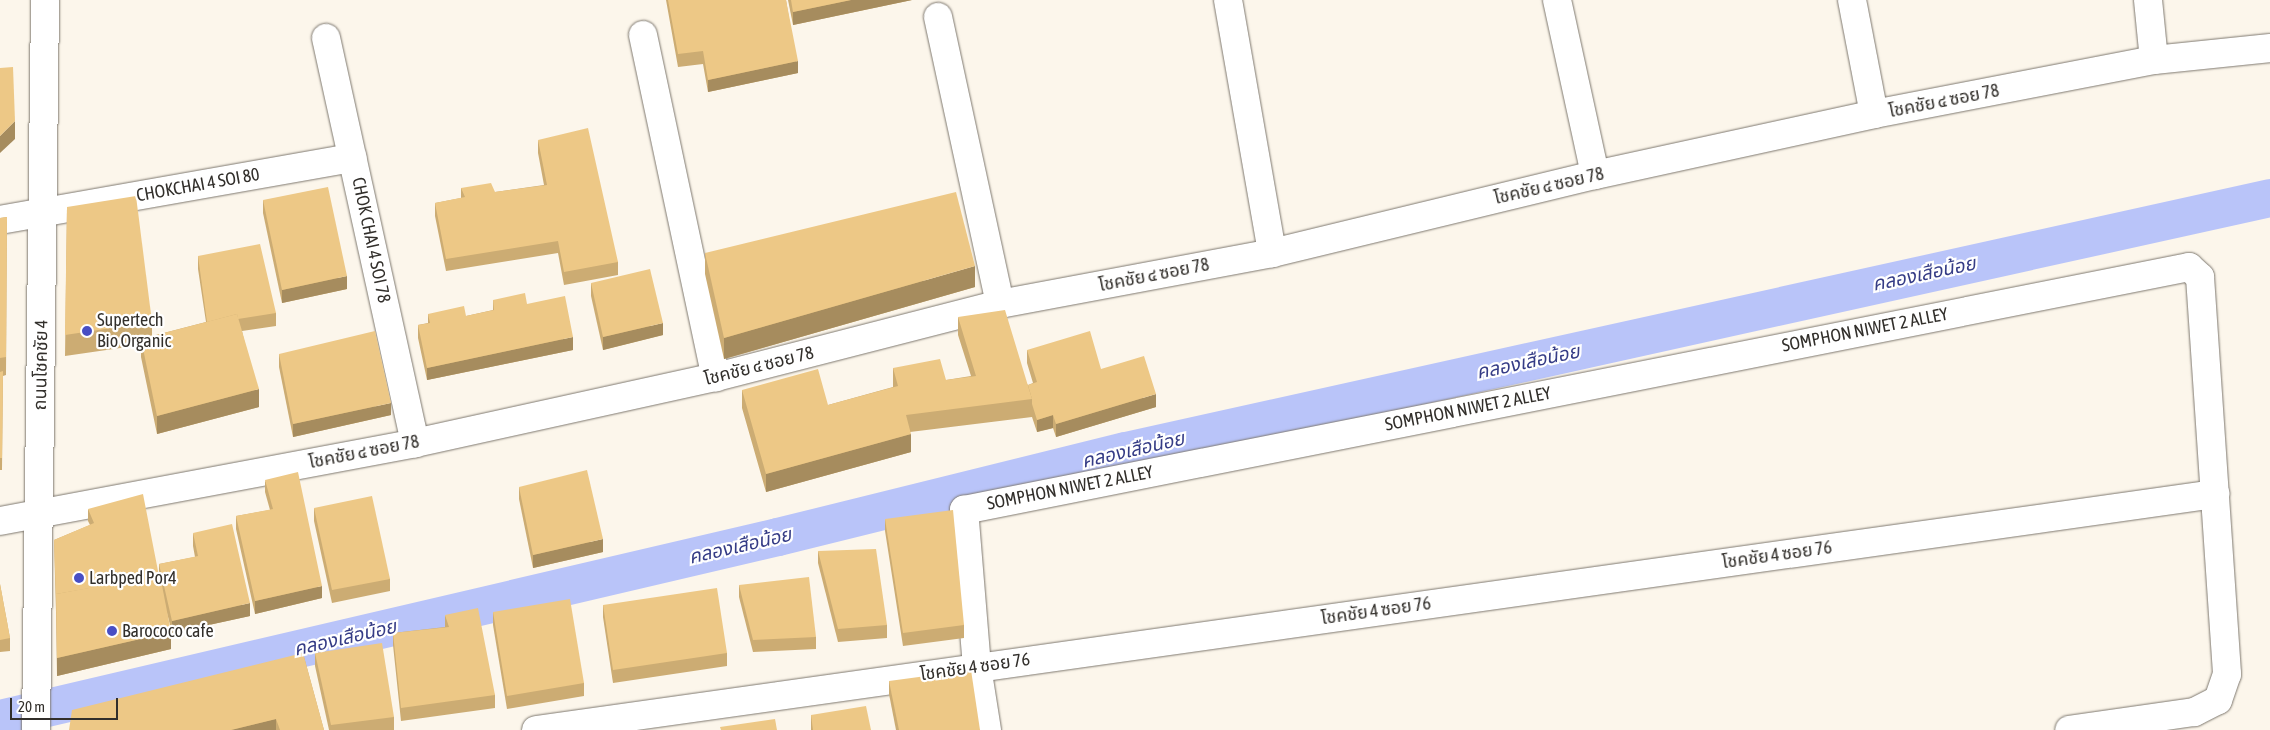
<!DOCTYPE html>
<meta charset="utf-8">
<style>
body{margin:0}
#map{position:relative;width:2270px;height:730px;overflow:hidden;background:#fcf6eb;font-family:"Asap Condensed","Noto Sans Thai",sans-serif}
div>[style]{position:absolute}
.canal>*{height:38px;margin:-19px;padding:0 19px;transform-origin:19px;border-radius:19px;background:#b9c4f9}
.roads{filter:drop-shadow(0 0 1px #7e786f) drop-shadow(0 0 1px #7e786f)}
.minor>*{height:28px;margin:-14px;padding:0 14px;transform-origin:14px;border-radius:14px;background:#fff}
.wall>*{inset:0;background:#ccac73}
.shaded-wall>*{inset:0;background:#a68c5e}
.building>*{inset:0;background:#edc886}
.dots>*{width:14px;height:14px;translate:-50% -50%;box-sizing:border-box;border:2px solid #fff;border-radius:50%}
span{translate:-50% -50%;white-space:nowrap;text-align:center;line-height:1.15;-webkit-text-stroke:4.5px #fff;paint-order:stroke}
.street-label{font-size:18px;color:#322f2b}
.poi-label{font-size:18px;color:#322f2b}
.left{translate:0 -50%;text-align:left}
.water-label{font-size:19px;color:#353c86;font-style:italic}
.scale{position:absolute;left:10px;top:698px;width:108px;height:22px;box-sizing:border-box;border:2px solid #322f2b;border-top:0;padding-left:6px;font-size:15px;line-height:18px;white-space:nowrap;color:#322f2b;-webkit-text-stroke:4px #fff;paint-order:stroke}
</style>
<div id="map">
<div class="canal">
<div style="left:0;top:719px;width:799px;rotate:-13.17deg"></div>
<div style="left:778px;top:537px;width:358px;rotate:-13.9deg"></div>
<div style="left:1126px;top:451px;width:1172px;rotate:-12.47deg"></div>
</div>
<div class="roads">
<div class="minor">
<div style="left:1228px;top:0;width:257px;rotate:80.1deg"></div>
<div style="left:1557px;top:0;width:179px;rotate:77.7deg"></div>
<div style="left:1852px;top:0;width:116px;rotate:79.1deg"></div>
<div style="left:2148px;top:0;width:60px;rotate:84.3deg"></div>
<div style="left:938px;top:17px;width:294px;rotate:77.8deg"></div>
<div style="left:643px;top:35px;width:350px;rotate:78deg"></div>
<div style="left:326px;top:38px;width:415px;rotate:77.6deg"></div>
<div style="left:0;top:220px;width:358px;rotate:-10deg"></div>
<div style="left:0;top:521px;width:422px;rotate:-10.6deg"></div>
<div style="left:415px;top:443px;width:308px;rotate:-12.4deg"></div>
<div style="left:716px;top:377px;width:293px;rotate:-14.4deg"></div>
<div style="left:1000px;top:304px;width:277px;rotate:-10.6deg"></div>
<div style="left:1272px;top:253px;width:332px;rotate:-13.6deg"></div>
<div style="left:1595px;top:175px;width:286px;rotate:-12.3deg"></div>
<div style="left:1874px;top:114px;width:285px;rotate:-10.9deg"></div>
<div style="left:2154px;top:60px;width:117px;rotate:-5.9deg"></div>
<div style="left:36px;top:730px;width:730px;rotate:-89.29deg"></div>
<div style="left:536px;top:730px;width:1696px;rotate:-8deg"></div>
<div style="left:987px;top:730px;width:64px;rotate:-99deg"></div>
<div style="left:977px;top:667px;width:158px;rotate:-94.7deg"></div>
<div style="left:964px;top:510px;width:1249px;rotate:-11.22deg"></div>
<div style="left:2189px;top:267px;width:15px;rotate:42deg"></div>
<div style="left:2200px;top:277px;width:398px;rotate:86.1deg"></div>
<div style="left:2227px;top:674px;width:28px;rotate:109deg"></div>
<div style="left:2218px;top:700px;width:27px;rotate:153deg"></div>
<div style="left:2194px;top:712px;width:126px;rotate:171.8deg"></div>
</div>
</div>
<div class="wall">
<div style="clip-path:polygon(666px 0,786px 0,798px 73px,708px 92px,703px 64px,678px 67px)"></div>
<div style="clip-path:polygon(788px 0,912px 0,793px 25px)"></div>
<div style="clip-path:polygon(538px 140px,618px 262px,618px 275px,564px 285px,558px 253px,446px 271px,435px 216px,435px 203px,461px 198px,461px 188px,495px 192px,544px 185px,538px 153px)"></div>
<div style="clip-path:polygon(263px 200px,347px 289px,282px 303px,263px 213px)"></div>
<div style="clip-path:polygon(67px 207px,152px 322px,152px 336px,206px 322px,198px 269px,198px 256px,276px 313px,276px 326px,242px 331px,259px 407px,157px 434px,141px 357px,141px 345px,65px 356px)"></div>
<div style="clip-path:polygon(7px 217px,6px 375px,3px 376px,2px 470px,0 470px,0 218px)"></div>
<div style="clip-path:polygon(705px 253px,975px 287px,724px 359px,705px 274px)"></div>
<div style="clip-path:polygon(591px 283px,663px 335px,603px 350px,591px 296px)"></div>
<div style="clip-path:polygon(493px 300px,527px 304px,573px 350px,427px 380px,418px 338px,418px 325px,428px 323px,428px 314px,466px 316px,493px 310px)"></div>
<div style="clip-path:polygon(958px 317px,1028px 385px,1033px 383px,1027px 363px,1027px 350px,1101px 369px,1156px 407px,1056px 437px,1053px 428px,1037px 432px,1032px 417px,910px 432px,911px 452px,766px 492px,742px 408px,742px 390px,828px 405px,893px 387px,893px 368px,946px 380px,971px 376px,958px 335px)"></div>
<div style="clip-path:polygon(279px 354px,391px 415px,293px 437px,279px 367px)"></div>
<div style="clip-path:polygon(265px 480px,322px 598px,255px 614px,236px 529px,236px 516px,270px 510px,265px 492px)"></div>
<div style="clip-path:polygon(519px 487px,603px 552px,533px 568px,519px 499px)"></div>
<div style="clip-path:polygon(314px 508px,390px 579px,390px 591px,332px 603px,314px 521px)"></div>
<div style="clip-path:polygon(88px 509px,159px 575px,159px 564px,195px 557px,193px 546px,193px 533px,250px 616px,172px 633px,167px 613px,171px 649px,57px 676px,56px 612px,54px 540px,90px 525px,88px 521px)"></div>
<div style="clip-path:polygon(885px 519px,964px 625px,964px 638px,903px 646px,885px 531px)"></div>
<div style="clip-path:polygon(818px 551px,887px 625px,887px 638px,838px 642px,818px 563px)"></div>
<div style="clip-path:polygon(0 584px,10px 638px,10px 651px,0 652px)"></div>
<div style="clip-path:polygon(739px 585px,816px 637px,816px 649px,753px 652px,739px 597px)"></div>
<div style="clip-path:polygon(603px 605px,727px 653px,727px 666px,613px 683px,603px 617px)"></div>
<div style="clip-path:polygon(493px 612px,584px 683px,584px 696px,507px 709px,493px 625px)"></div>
<div style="clip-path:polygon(445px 615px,495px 695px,495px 708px,401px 721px,393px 645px,393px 633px,445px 627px)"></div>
<div style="clip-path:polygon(303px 653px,324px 730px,69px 730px)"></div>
<div style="clip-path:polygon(315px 653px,394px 717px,394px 730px,329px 730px,315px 666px)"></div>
<div style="clip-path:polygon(889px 681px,980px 730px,896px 730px,889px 694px)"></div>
<div style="clip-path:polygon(811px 715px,871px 730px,811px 730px)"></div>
</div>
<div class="shaded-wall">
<div style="clip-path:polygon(851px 0,912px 0,793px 25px,793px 12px)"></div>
<div style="clip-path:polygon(798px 61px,798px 73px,708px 92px,708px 80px)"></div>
<div style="clip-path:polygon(15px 121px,15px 139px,0 153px,0 136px)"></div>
<div style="clip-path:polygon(975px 266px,975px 287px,724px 359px,724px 338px)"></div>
<div style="clip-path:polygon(347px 276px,347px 289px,282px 303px,282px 290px)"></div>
<div style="clip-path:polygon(663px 323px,663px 335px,603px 350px,603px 337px)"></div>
<div style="clip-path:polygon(573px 337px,573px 350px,427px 380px,427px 368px)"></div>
<div style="clip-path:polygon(259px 389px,259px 407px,157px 434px,157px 416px)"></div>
<div style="clip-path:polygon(1156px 394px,1156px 407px,1056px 437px,1056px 424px)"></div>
<div style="clip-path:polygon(391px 403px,391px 415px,293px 437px,293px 424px)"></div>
<div style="clip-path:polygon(1053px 415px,1053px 428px,1037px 432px,1037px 420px)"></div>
<div style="clip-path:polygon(911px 434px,911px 452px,766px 492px,766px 474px)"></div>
<div style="clip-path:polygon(603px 539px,603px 552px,533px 568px,533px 555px)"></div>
<div style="clip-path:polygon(322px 586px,322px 598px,255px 614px,255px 601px)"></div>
<div style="clip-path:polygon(250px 603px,250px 616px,172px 633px,172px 621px)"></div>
<div style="clip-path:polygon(171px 632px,171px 649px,57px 676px,57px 658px)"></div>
<div style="clip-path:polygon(276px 719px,276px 730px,231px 730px)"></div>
</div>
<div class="building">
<div style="clip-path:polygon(668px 0,786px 0,798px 61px,708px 80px,703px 51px,678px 54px)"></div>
<div style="clip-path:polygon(791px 0,851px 0,793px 12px)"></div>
<div style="clip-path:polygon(13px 67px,15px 121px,0 136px,0 68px)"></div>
<div style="clip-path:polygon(588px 128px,618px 262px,564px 272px,558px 241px,446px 259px,435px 203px,465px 197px,461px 188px,491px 183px,495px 192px,547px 185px,538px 140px)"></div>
<div style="clip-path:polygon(328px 187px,347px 276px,282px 290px,263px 200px)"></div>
<div style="clip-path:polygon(956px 192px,975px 266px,724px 338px,705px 253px)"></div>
<div style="clip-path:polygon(136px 196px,152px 322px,65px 335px,67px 207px)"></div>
<div style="clip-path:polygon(7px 217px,6px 357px,0 358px,0 218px)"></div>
<div style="clip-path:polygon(260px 244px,276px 313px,238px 319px,237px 314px,207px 322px,198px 256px)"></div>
<div style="clip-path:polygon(650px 269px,663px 323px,603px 337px,591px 283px)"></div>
<div style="clip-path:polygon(525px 293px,527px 304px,565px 296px,573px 337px,427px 368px,418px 325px,430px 323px,428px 314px,464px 306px,466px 316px,494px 310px,493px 300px)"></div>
<div style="clip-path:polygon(1005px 310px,1032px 399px,906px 415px,911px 434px,766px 474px,742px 390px,818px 369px,828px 405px,898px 386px,893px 368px,940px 359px,946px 380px,976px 376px,958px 317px)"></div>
<div style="clip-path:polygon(237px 314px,259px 389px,157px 416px,141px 339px)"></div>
<div style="clip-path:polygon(375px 331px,391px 403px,293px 424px,279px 354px)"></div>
<div style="clip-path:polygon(1090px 331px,1101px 369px,1144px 356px,1156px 394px,1056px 424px,1053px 415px,1037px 420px,1032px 404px,1032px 399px,1028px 385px,1037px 382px,1027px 350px)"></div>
<div style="clip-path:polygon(3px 371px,2px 458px,0 458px,0 372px)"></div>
<div style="clip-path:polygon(587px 470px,603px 539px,533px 555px,519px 487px)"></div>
<div style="clip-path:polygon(298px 472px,322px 586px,255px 601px,236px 516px,273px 509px,265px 480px)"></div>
<div style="clip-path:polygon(143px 494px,159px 576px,56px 594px,56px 599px,54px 540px,94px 523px,88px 509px)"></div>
<div style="clip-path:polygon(372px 496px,390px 579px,332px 590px,314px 508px)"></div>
<div style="clip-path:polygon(953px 510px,964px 625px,903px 633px,885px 519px)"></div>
<div style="clip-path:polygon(232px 524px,250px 603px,172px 621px,159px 564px,198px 556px,193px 533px)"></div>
<div style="clip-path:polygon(876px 549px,887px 625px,838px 629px,818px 551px)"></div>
<div style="clip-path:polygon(160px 575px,171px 632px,57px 658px,56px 594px)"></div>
<div style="clip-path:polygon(809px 577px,816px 637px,753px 640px,739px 585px)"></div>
<div style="clip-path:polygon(0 584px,10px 638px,0 640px)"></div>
<div style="clip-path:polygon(717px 588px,727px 653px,613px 670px,603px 605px)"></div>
<div style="clip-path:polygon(570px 599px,584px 683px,507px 696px,493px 612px)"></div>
<div style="clip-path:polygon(478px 608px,495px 695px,401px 708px,393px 633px,449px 627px,445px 615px)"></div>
<div style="clip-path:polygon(382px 643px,394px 717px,331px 725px,315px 653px)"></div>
<div style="clip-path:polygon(303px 653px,324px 730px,280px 730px,276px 719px,231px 730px,69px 730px,72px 710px)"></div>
<div style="clip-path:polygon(971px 670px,980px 730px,899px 730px,889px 681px)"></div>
<div style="clip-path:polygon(866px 706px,871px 730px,813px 730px,811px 715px)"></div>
<div style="clip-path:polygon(775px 719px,777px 730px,721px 730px,720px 727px)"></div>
</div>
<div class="dots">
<div style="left:87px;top:331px;background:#484ec4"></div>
<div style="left:79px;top:578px;background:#484ec4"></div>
<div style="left:112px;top:631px;background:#484ec4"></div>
</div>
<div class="street-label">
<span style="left:1944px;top:101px;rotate:-11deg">โชคชัย ๔ ซอย 78</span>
<span style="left:198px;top:185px;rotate:-10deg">CHOKCHAI 4 SOI 80</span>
<span style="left:1549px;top:186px;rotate:-13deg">โชคชัย ๔ ซอย 78</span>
<span style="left:371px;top:240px;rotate:78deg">CHOK CHAI 4 SOI 78</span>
<span style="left:1154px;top:275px;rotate:-11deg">โชคชัย ๔ ซอย 78</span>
<span style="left:1865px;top:330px;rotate:-11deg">SOMPHON NIWET 2 ALLEY</span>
<span style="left:41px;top:365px;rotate:-89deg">ถนนโชคชัย 4</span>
<span style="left:759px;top:366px;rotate:-14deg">โชคชัย ๔ ซอย 78</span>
<span style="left:1468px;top:409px;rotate:-11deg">SOMPHON NIWET 2 ALLEY</span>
<span style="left:364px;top:452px;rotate:-11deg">โชคชัย ๔ ซอย 78</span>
<span style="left:1070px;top:488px;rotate:-11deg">SOMPHON NIWET 2 ALLEY</span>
<span style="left:1777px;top:555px;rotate:-8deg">โชคชัย 4 ซอย 76</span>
<span style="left:1376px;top:611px;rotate:-8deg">โชคชัย 4 ซอย 76</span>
<span style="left:975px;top:667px;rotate:-8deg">โชคชัย 4 ซอย 76</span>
</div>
<div class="poi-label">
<span class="left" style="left:97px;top:331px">Supertech<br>Bio Organic</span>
<span class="left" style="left:89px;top:578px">Larbped Por4</span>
<span class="left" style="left:122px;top:631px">Barococo cafe</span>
</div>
<div class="water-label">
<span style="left:1924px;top:274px;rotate:-12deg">คลองเสือน้อย</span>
<span style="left:1528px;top:362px;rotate:-12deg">คลองเสือน้อย</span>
<span style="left:1133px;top:450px;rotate:-13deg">คลองเสือน้อย</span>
<span style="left:740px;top:546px;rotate:-13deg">คลองเสือน้อย</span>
<span style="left:345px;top:638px;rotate:-13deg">คลองเสือน้อย</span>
</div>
<div class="scale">20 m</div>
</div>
